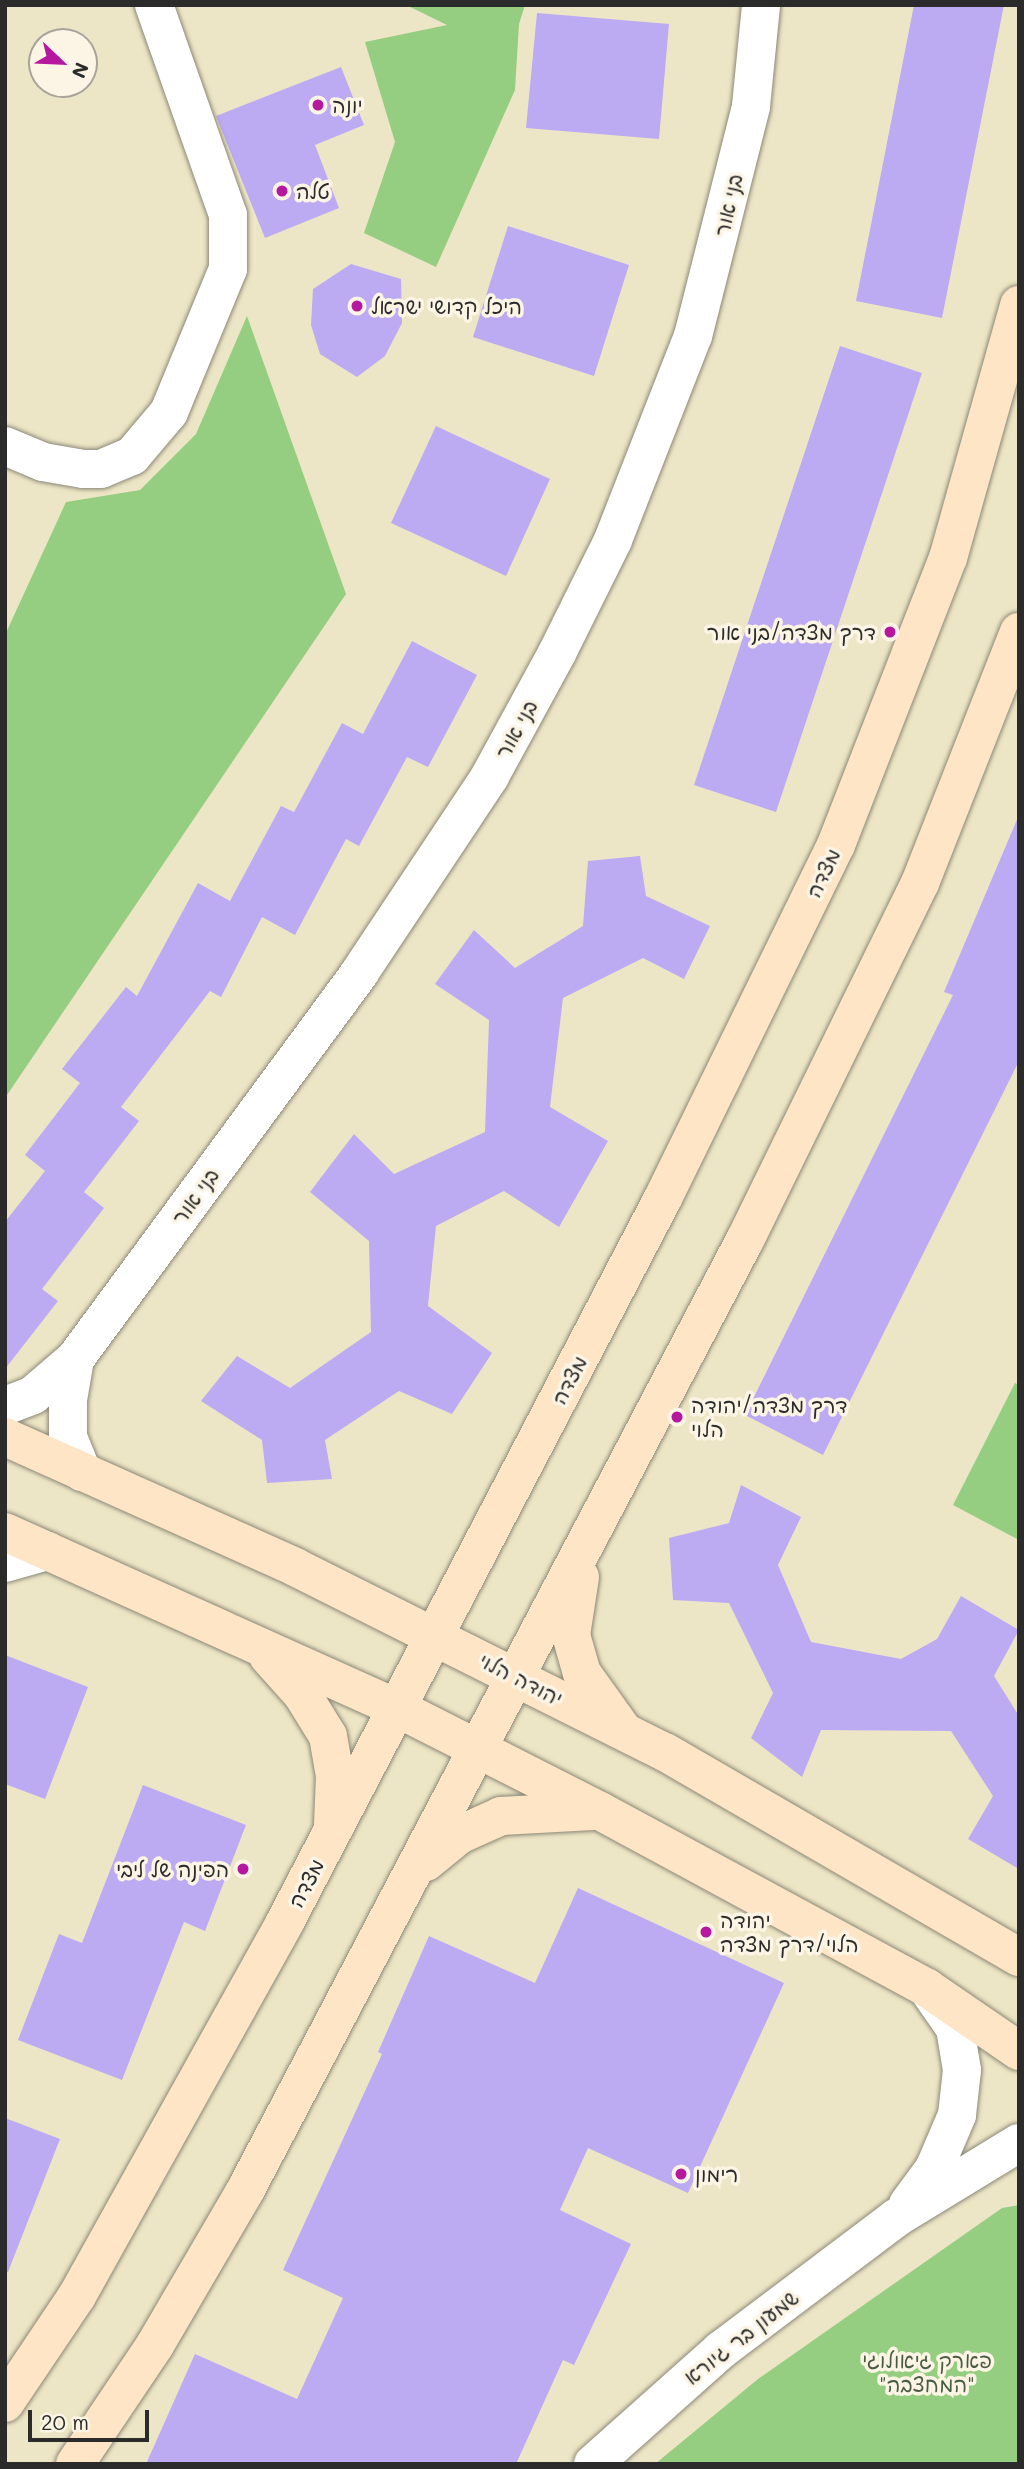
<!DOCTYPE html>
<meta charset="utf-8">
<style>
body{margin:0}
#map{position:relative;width:1024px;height:2469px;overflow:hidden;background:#ede6c6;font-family:Mali,"Playpen Sans Hebrew",sans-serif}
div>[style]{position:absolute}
.green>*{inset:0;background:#96ce81}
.building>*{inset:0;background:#bcaaf3}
.roads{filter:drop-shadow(0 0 2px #8c8878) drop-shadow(0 0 2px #8c8878)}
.minor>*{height:38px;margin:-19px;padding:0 19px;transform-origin:19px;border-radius:19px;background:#fff}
.secondary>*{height:38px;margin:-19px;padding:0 19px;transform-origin:19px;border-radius:19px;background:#fde5c5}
.dots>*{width:19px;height:19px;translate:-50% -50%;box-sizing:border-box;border:4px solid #fcf5e5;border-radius:50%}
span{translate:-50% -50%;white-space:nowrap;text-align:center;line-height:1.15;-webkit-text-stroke:7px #fcf5e5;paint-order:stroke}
.poi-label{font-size:21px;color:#2b2b2b}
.left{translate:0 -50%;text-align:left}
.right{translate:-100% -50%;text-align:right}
.street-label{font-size:21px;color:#2b2b2b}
.park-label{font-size:21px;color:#4b5c45}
.frame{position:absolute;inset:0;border:7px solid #2b2b2b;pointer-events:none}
.north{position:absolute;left:28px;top:28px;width:70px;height:70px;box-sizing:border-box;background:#fcf5e5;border:2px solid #a8a49b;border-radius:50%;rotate:113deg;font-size:19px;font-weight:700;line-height:28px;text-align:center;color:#2b2b2b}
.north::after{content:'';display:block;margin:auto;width:24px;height:32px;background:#b5179e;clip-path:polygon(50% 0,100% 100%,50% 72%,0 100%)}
.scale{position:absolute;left:28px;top:2410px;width:121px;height:32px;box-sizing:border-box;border:4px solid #2b2b2b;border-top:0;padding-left:9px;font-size:21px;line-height:24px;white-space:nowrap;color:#2b2b2b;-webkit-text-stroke:5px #fcf5e5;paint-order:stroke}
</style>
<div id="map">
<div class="green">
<div style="clip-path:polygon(406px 5px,525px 5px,519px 24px,515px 90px,436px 267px,364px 233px,395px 142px,365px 42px,447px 25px)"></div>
<div style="clip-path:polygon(247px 316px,346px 594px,5px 1098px,5px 635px,66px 502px,140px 490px,196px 434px)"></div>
<div style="clip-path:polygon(1015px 1383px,1019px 1385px,1019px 1540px,953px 1505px)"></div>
<div style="clip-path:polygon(1019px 2205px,1019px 2464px,655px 2464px,758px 2379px,1002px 2208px)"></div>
</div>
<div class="building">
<div style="clip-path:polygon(914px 5px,1004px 5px,942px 318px,856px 301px)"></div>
<div style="clip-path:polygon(537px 13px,669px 24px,659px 139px,526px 128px)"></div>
<div style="clip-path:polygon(341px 67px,364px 125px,315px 145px,339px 208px,265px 238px,216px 116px)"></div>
<div style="clip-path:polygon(508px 226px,629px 265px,594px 376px,473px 337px)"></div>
<div style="clip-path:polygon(351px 264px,401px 279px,402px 323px,385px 356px,357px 377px,320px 354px,311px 325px,313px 289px)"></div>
<div style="clip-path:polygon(840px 346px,922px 373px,776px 812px,694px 785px)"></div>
<div style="clip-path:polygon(436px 426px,550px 479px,506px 576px,391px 523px)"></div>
<div style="clip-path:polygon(412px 641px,477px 675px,428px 767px,407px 757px,359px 846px,346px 839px,295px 935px,262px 917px,221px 997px,210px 991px,121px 1107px,139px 1121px,84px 1192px,104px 1208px,42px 1289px,58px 1301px,5px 1369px,5px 1222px,45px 1171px,25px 1155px,80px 1083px,62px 1069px,126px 987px,137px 996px,198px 883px,230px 901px,281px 806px,294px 812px,342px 723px,363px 734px)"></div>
<div style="clip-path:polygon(1019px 815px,1019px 1061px,823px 1455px,745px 1415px,953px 995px,944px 992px)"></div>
<div style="clip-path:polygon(640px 856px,646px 896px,710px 926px,684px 979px,643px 958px,563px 998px,550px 1107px,608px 1141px,559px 1227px,504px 1191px,436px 1226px,428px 1306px,492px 1353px,452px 1414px,399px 1391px,325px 1440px,332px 1479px,267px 1483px,262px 1440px,201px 1401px,237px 1356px,290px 1388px,371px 1332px,369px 1241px,310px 1192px,354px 1134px,394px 1174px,485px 1132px,489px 1020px,435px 984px,474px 930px,515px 968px,583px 926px,588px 861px)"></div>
<div style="clip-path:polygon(741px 1485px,801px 1517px,778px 1565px,811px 1642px,901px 1659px,937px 1639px,961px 1596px,1019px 1630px,994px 1676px,1019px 1716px,1019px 1869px,968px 1839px,993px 1796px,951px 1731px,821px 1730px,802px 1777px,751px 1738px,773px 1693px,729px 1603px,673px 1600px,669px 1538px,729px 1523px)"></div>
<div style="clip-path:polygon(5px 1655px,88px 1687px,45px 1799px,5px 1784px)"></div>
<div style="clip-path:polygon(143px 1785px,246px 1825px,205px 1931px,184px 1922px,122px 2080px,18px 2040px,59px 1934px,82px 1943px)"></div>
<div style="clip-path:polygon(578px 1888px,784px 1983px,688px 2193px,588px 2148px,560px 2210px,631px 2244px,574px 2365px,563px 2360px,516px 2464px,146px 2464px,195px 2354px,297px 2399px,343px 2298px,283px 2270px,382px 2054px,378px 2052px,429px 1936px,535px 1983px)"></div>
<div style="clip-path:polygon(5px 2118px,60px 2139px,8px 2272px,5px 2272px)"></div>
</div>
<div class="roads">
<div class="minor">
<div style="left:5px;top:446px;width:41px;rotate:22.8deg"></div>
<div style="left:43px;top:462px;width:41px;rotate:9.9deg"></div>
<div style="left:83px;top:469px;width:18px"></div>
<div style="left:101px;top:469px;width:34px;rotate:-23deg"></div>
<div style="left:132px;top:456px;width:57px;rotate:-49.9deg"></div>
<div style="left:169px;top:412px;width:155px;rotate:-67.6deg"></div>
<div style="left:228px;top:269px;width:54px;rotate:-90deg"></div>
<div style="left:228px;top:215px;width:223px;rotate:-109.4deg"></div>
<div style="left:75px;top:1359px;width:42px;rotate:99.7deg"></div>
<div style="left:68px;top:1400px;width:37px;rotate:90deg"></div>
<div style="left:68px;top:1437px;width:38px;rotate:68deg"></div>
<div style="left:5px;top:1406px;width:30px;rotate:-21deg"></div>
<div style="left:33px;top:1395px;width:55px;rotate:-40.6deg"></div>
<div style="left:75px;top:1359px;width:481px;rotate:-53.6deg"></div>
<div style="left:360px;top:972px;width:235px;rotate:-56.4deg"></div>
<div style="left:490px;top:776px;width:140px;rotate:-61.4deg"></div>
<div style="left:557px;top:653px;width:126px;rotate:-63.6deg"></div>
<div style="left:613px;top:540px;width:219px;rotate:-68.6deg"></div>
<div style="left:693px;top:336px;width:237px;rotate:-75.8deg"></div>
<div style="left:751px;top:106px;width:101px;rotate:-84.3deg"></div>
<div style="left:5px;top:1563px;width:44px;rotate:-15.9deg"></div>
<div style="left:908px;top:2204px;width:44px;rotate:-53.4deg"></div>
<div style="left:934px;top:2169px;width:59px;rotate:-66.9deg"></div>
<div style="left:957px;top:2115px;width:45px;rotate:-83.7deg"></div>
<div style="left:962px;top:2070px;width:43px;rotate:-99.5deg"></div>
<div style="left:955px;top:2028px;width:49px;rotate:-125deg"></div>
<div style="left:593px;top:2464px;width:171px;rotate:-41.7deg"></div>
<div style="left:721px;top:2350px;width:219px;rotate:-37deg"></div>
<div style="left:896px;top:2218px;width:144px;rotate:-31.4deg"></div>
</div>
<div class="secondary">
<div style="left:5px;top:1437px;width:318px;rotate:24.1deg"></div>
<div style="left:295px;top:1567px;width:414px;rotate:26.6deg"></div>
<div style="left:665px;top:1752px;width:409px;rotate:30.1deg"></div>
<div style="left:5px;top:1532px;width:430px;rotate:24.2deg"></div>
<div style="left:397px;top:1708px;width:228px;rotate:26.9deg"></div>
<div style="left:600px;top:1811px;width:372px;rotate:28.4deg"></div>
<div style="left:927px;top:1988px;width:112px;rotate:34.4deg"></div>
<div style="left:580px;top:1577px;width:59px;rotate:98.8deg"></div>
<div style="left:571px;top:1635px;width:40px;rotate:74deg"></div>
<div style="left:582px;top:1673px;width:65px;rotate:54.4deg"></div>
<div style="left:268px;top:1656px;width:51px;rotate:48.2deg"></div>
<div style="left:302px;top:1694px;width:49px;rotate:58.2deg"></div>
<div style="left:328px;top:1736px;width:41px;rotate:80.1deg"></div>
<div style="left:335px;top:1776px;width:47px;rotate:92.4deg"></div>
<div style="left:426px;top:1862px;width:43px;rotate:-39.3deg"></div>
<div style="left:459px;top:1835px;width:46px;rotate:-24.3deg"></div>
<div style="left:501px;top:1816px;width:92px;rotate:-3.1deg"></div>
<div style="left:5px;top:2403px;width:129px;rotate:-56.1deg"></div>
<div style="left:77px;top:2296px;width:428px;rotate:-60.9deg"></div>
<div style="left:285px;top:1922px;width:817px;rotate:-62.43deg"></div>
<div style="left:663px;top:1198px;width:393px;rotate:-63.9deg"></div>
<div style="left:836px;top:845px;width:308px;rotate:-68.7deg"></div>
<div style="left:948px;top:558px;width:263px;rotate:-74.3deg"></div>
<div style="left:75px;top:2464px;width:143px;rotate:-56.1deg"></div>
<div style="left:155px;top:2345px;width:178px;rotate:-59.7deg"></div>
<div style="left:245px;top:2191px;width:1074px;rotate:-62.27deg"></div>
<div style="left:745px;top:1240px;width:398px;rotate:-63.9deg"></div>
<div style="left:920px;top:883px;width:270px;rotate:-68.5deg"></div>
</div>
</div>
<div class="dots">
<div style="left:318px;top:105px;background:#b5179e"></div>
<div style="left:282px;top:191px;background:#b5179e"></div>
<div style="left:357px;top:306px;background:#b5179e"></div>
<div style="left:890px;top:632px;background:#b5179e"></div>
<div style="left:677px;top:1417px;background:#b5179e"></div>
<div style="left:243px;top:1869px;background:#b5179e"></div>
<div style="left:706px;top:1932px;background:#b5179e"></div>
<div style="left:681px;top:2174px;background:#b5179e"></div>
</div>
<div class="poi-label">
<span class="left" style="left:332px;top:105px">יונה</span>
<span class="left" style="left:296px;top:191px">טלה</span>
<span class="left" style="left:371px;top:306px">היכל קדושי ישראל</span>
<span class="right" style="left:876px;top:632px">דרך מצדה/בני אור</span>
<span class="left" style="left:691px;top:1417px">דרך מצדה/יהודה<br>הלוי</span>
<span class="right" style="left:229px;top:1869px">הפינה של ליבי</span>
<span class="left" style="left:720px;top:1932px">יהודה<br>הלוי/דרך מצדה</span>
<span class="left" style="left:695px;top:2174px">רימון</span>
</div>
<div class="street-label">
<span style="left:728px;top:205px;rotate:-77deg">בני אור</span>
<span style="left:516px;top:729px;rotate:-61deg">בני אור</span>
<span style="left:823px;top:873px;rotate:-64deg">מצדה</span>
<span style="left:195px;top:1196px;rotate:-54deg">בני אור</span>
<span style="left:569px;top:1380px;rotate:-62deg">מצדה</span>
<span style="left:521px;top:1679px;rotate:27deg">יהודה הלוי</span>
<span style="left:306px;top:1883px;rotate:-62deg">מצדה</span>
<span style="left:741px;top:2337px;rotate:-38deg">שמעון בר גיורא</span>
</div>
<div class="park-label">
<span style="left:927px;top:2372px">פארק גיאולוגי<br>"המחצבה"</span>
</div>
<div class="frame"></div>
<div class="north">N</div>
<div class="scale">20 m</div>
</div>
